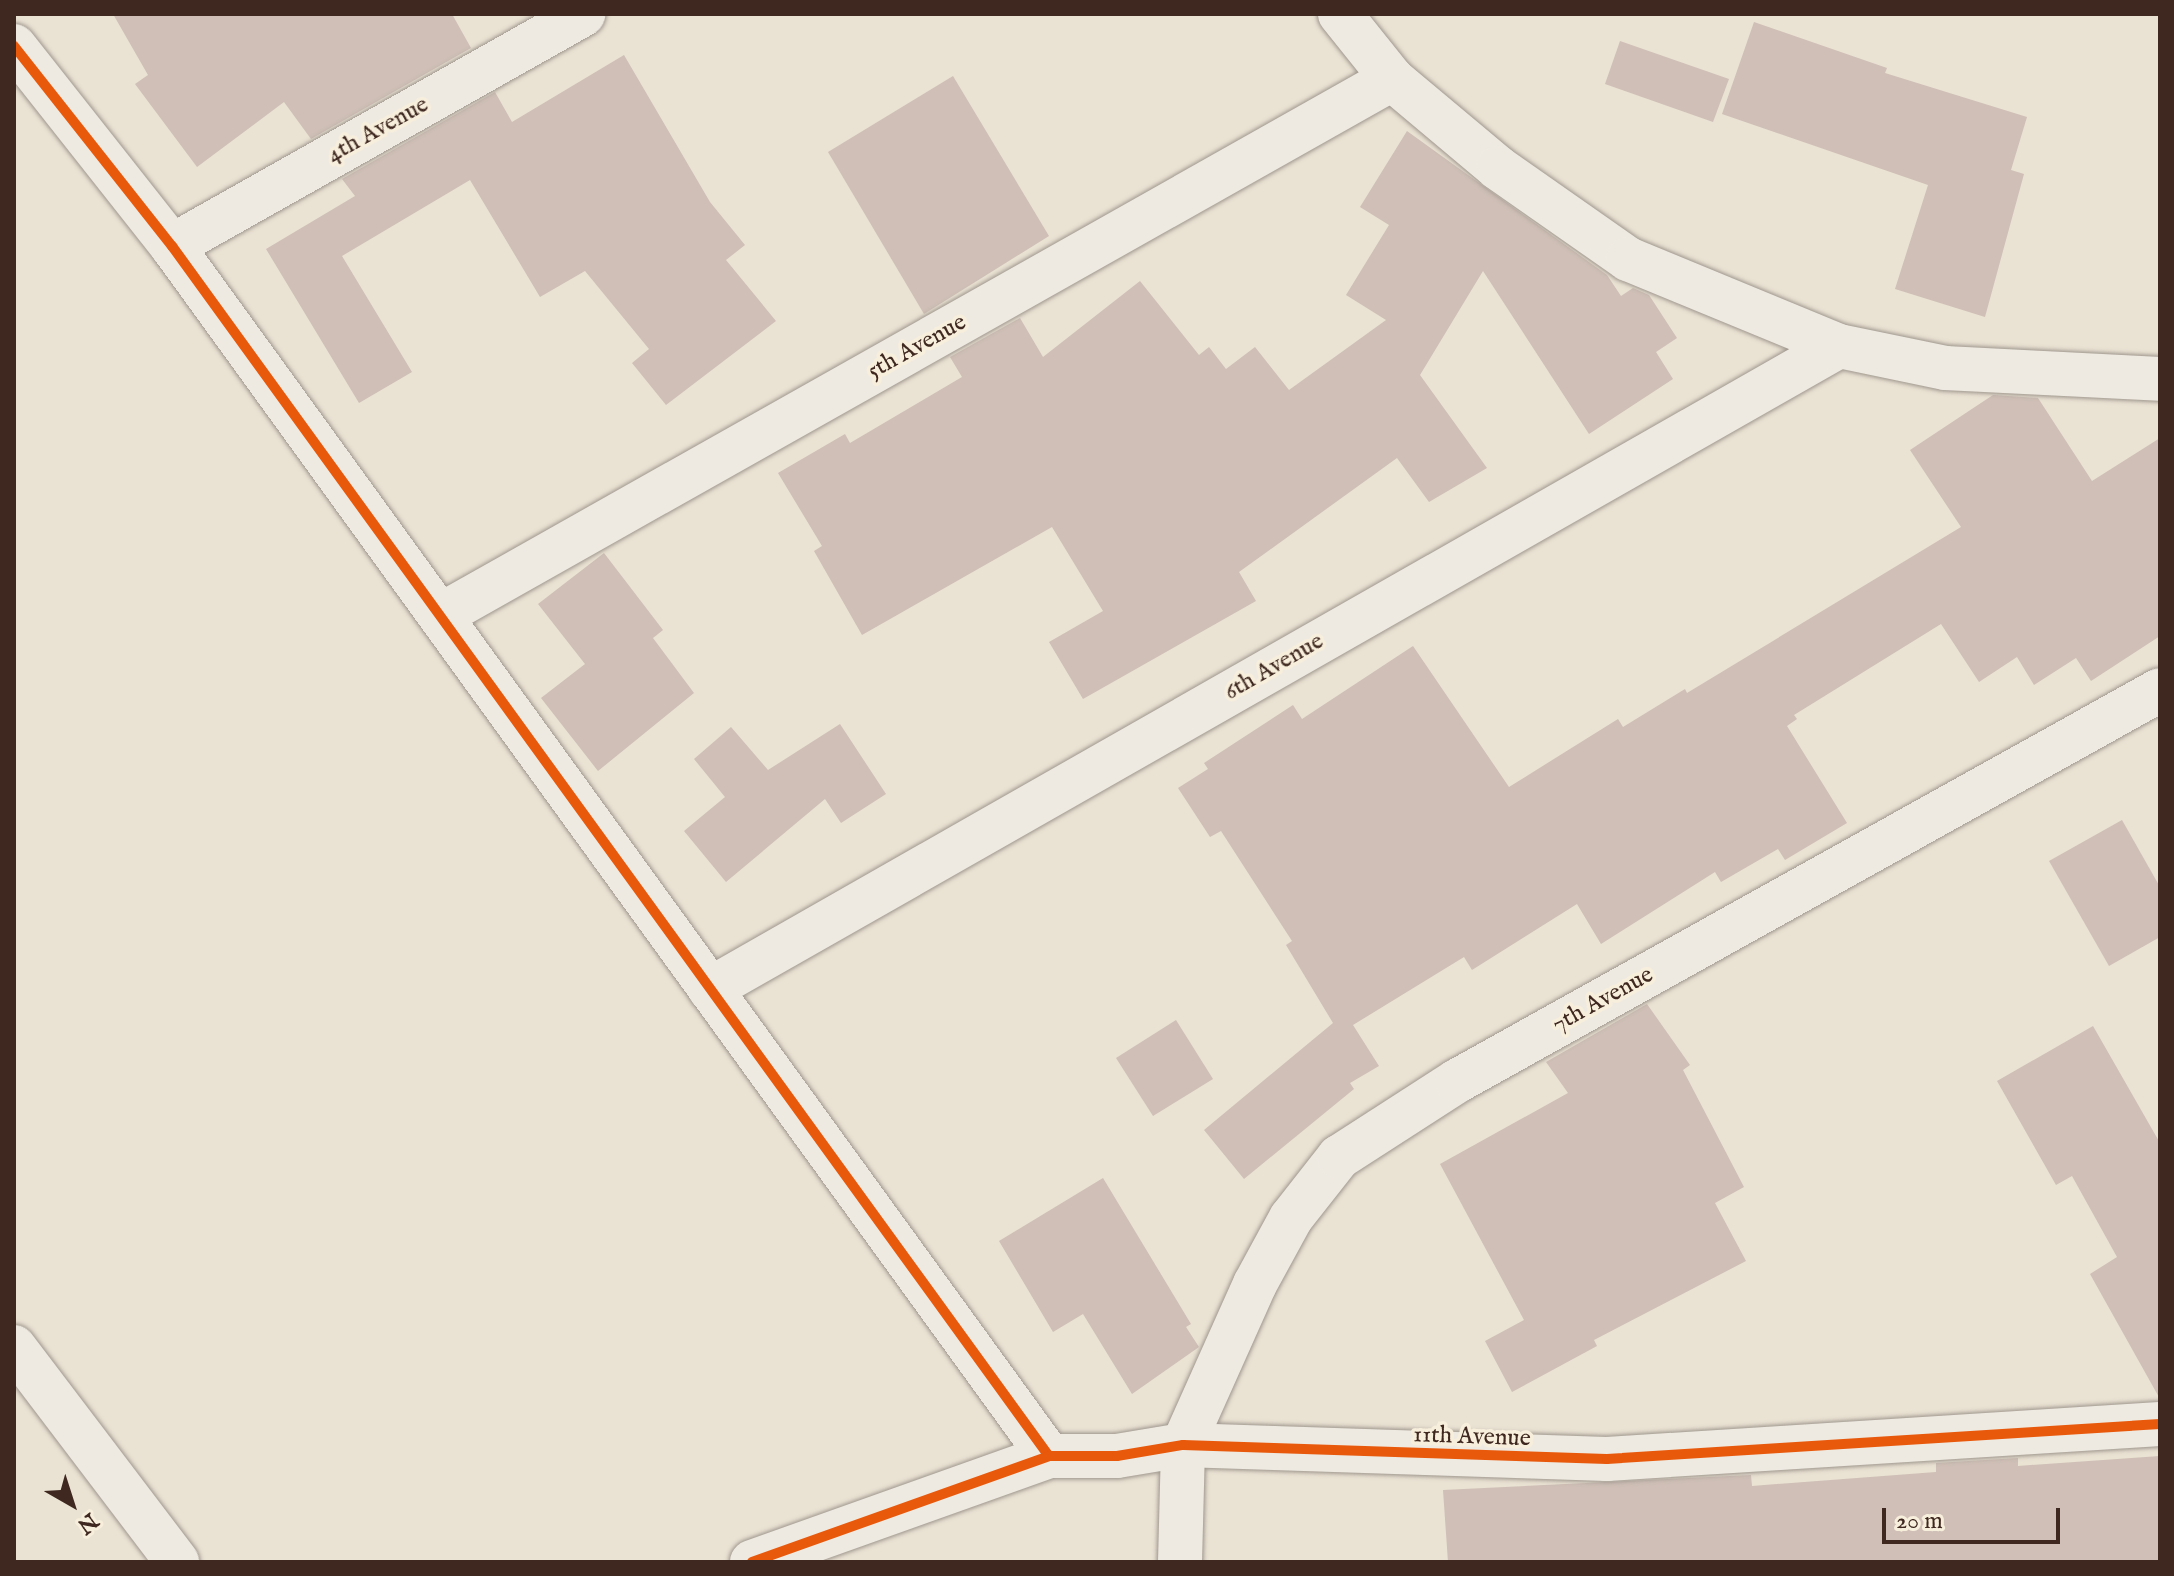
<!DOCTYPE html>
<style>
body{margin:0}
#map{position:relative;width:2174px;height:1576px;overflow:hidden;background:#eae2d3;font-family:"IM FELL English",serif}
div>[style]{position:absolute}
.building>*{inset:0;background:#cfbfb6}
.roads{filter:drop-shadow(0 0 2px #9f978e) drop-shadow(0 0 2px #9f978e)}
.street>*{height:44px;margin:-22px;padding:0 22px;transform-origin:22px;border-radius:22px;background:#eeeae2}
.secondary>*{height:44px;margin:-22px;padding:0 22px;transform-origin:22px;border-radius:22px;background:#eeeae2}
.cycleway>*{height:10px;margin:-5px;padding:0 5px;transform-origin:5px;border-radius:5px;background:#e8590c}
span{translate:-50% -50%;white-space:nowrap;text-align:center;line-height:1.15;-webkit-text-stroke:7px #f8eedc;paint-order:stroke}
.street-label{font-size:24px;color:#3e281f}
.frame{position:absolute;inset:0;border:16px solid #3e281f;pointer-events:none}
.north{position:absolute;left:32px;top:1464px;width:80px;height:80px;-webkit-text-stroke:6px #f8eedc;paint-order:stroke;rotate:141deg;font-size:22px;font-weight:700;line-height:32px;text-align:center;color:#3e281f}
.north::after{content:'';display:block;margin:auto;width:28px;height:36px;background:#3e281f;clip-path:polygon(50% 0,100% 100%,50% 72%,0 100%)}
.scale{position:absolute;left:1882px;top:1508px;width:178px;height:36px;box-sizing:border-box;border:4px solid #3e281f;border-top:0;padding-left:10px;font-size:24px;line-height:28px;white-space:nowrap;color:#3e281f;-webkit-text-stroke:6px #f8eedc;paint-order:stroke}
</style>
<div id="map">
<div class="building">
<div style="clip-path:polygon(113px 14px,452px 14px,471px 48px,311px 139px,284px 102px,197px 167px,135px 84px,148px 75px)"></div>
<div style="clip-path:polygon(1754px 22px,1887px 68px,1885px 73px,2027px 117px,2011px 170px,2024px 174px,1985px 317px,1895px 289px,1928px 185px,1722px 114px)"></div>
<div style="clip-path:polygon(1620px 41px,1729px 79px,1713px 122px,1605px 84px)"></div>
<div style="clip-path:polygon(624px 55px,710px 202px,745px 245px,726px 260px,776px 321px,666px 405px,632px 363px,649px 349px,585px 271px,540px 297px,470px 180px,342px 256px,412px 372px,359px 403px,266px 249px,355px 196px,342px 179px,495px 92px,512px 122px)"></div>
<div style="clip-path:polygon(953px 76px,1049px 236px,924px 314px,828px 152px)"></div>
<div style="clip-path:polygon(1407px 131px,1607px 275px,1621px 296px,1633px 288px,1649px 295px,1677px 338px,1656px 352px,1673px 379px,1589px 434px,1483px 271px,1420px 375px,1487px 468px,1429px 502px,1397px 458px,1239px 572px,1256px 601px,1083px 699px,1049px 642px,1103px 611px,1052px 527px,862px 635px,814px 551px,822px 546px,778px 473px,845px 434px,850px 443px,962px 377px,950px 357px,1020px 318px,1043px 357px,1140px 281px,1199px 355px,1209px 347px,1226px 369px,1255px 347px,1289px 390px,1386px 320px,1346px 295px,1389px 225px,1360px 207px)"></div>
<div style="clip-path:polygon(1993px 395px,2038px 398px,2092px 481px,2160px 438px,2160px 636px,2091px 681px,2076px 658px,2034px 685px,2017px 657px,1979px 682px,1941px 624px,1794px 715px,1797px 719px,1787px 726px,1847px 823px,1785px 860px,1778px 849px,1721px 882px,1715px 872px,1601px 944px,1577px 904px,1472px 970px,1464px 957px,1353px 1025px,1379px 1066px,1350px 1083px,1354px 1089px,1244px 1179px,1204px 1130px,1333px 1023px,1286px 945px,1292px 941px,1221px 831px,1210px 837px,1178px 788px,1208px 769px,1204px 763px,1293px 705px,1302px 719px,1413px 646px,1509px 787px,1618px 719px,1623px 727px,1685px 689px,1687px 693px,1961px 527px,1910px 450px)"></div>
<div style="clip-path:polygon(604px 553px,663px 630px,653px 638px,694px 693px,598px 771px,541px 698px,585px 664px,538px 604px)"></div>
<div style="clip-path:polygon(840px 724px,886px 794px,841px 823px,825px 799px,726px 882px,684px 831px,725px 797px,694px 759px,731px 727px,768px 770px)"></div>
<div style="clip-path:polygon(2122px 820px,2160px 887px,2160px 937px,2109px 966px,2049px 861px)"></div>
<div style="clip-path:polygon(1647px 1004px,1690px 1065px,1683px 1070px,1744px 1187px,1715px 1203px,1746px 1261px,1594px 1340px,1597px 1346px,1512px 1392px,1485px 1341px,1524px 1320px,1440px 1164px,1568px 1093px,1546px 1062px)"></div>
<div style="clip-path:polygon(1176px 1020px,1213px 1079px,1153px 1116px,1116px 1058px)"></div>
<div style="clip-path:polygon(2093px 1026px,2160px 1143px,2160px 1399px,2090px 1274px,2117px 1257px,2072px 1176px,2056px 1185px,1997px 1081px)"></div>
<div style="clip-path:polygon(1103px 1178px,1191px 1324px,1186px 1327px,1199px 1347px,1132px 1394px,1083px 1314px,1053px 1332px,999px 1241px)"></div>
<div style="clip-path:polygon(2160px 1456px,2159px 1562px,1448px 1562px,1443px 1490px,1751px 1475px,1752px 1486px,1936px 1472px,1936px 1463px,2018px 1458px,2018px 1466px)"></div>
</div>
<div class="roads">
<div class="street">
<div style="left:1340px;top:14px;width:83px;rotate:51.3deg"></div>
<div style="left:1392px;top:79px;width:138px;rotate:40deg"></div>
<div style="left:1498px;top:168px;width:159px;rotate:35deg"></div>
<div style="left:1628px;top:259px;width:228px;rotate:22.4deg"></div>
<div style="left:1839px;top:346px;width:108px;rotate:11.7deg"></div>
<div style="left:1945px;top:368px;width:215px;rotate:2.9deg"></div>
<div style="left:14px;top:46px;width:255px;rotate:51.7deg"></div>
<div style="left:172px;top:246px;width:1494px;rotate:54.07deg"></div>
<div style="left:172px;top:246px;width:472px;rotate:-29.4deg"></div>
<div style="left:441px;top:615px;width:1092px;rotate:-29.41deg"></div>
<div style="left:710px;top:989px;width:1299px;rotate:-29.66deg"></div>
<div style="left:14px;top:1347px;width:270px;rotate:52.8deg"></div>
<div style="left:752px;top:1562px;width:315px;rotate:-19.6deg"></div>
<div style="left:1049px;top:1456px;width:68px"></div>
<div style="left:1117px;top:1456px;width:67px;rotate:-9.5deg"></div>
<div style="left:1183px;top:1445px;width:424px;rotate:1.9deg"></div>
<div style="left:1607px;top:1459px;width:554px;rotate:-3.62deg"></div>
</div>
<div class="secondary">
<div style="left:1180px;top:1562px;width:117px;rotate:-88.5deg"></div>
<div style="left:1183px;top:1445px;width:176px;rotate:-65.9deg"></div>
<div style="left:1255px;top:1284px;width:75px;rotate:-61.4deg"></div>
<div style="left:1291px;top:1218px;width:78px;rotate:-51.8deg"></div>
<div style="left:1339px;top:1157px;width:140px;rotate:-32.8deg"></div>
<div style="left:1457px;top:1081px;width:804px;rotate:-29.08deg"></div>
</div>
</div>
<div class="cycleway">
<div style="left:14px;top:46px;width:255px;rotate:51.7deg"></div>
<div style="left:172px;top:246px;width:1494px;rotate:54.07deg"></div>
<div style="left:752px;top:1562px;width:315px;rotate:-19.6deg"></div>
<div style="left:1049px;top:1456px;width:68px"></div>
<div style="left:1117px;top:1456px;width:67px;rotate:-9.5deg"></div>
<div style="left:1183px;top:1445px;width:424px;rotate:1.9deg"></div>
<div style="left:1607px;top:1459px;width:554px;rotate:-3.62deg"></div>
</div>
<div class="street-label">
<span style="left:378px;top:130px;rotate:-29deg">4th Avenue</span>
<span style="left:917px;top:347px;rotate:-29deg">5th Avenue</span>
<span style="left:1274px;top:667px;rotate:-30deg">6th Avenue</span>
<span style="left:1603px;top:1000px;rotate:-29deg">7th Avenue</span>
<span style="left:1472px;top:1437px;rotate:2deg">11th Avenue</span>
</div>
<div class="frame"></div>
<div class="north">N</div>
<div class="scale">20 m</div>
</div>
